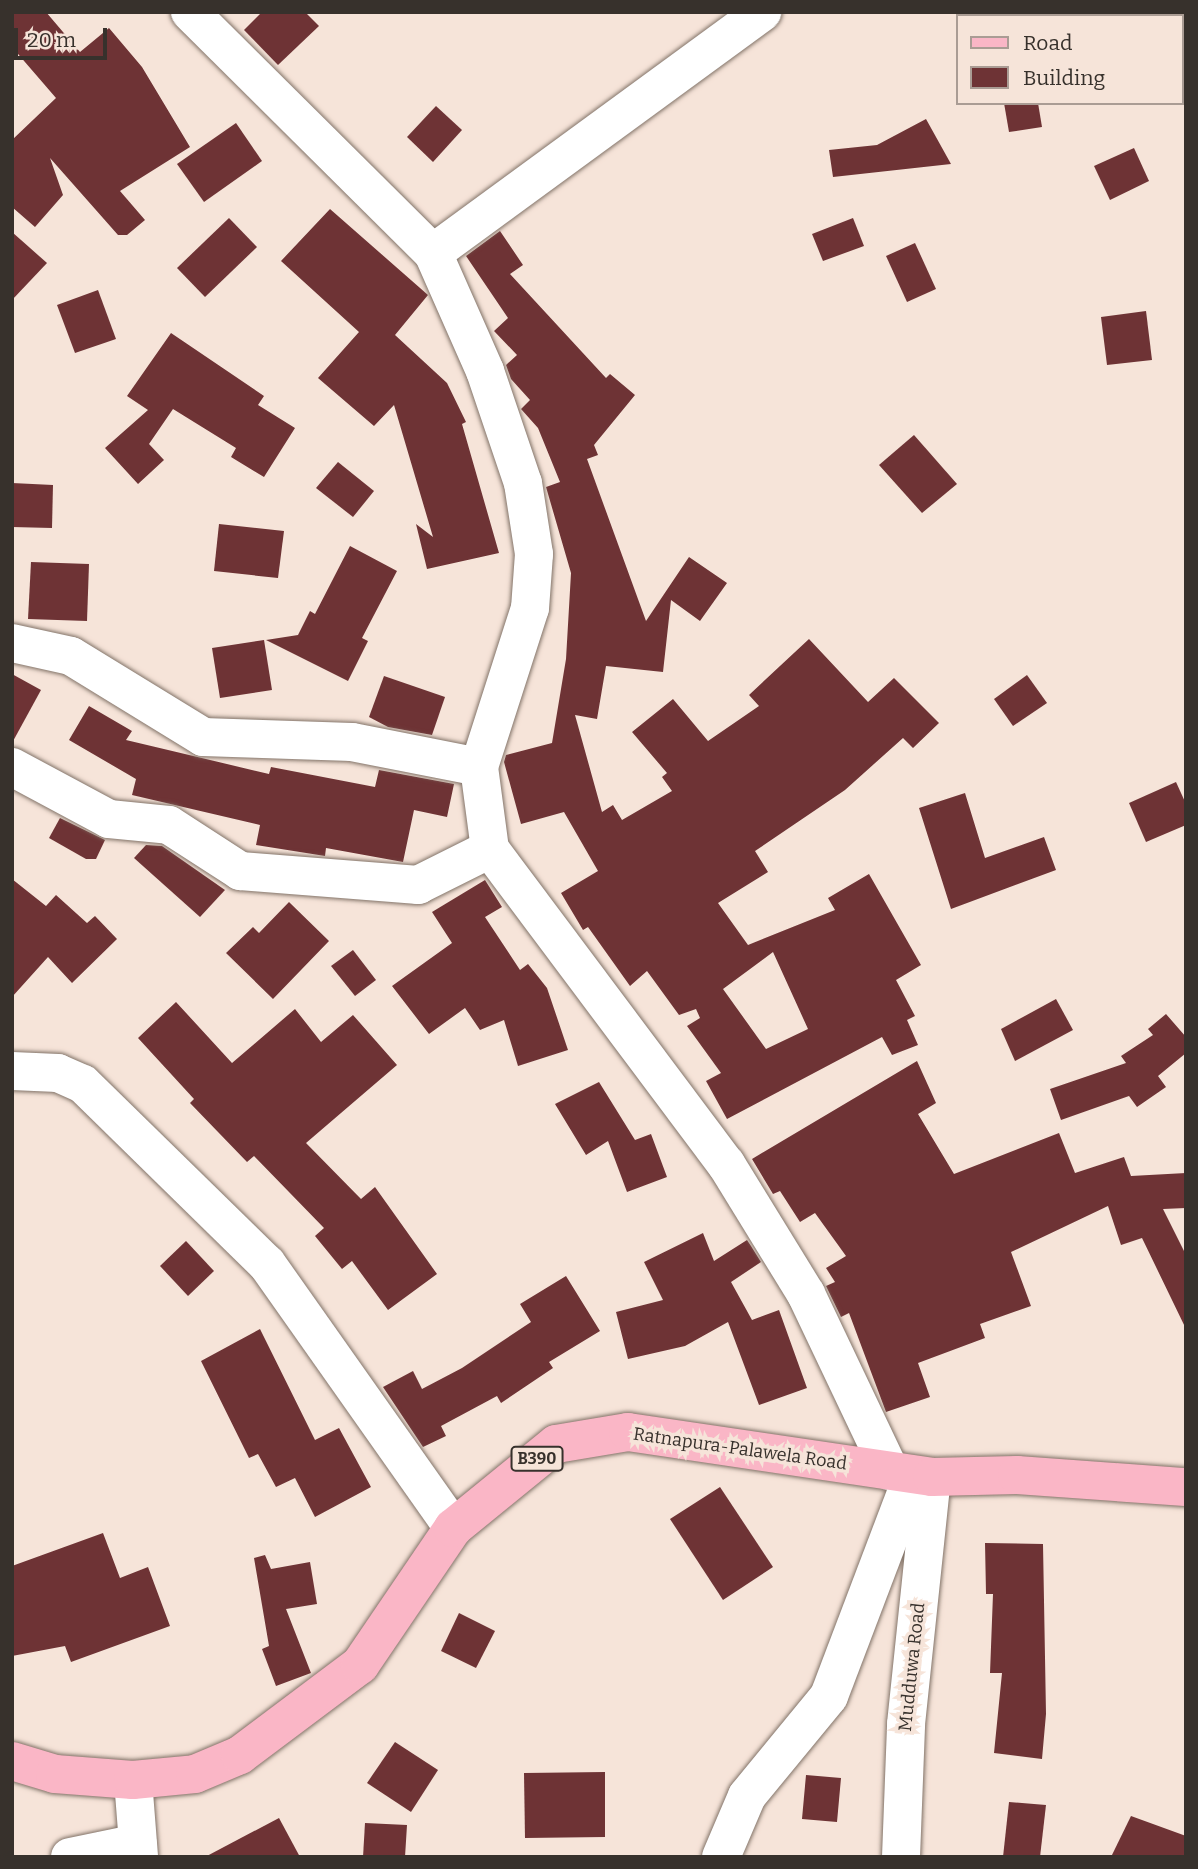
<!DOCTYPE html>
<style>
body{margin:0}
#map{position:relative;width:1198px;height:1869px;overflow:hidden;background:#f6e4d9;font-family:Bitter,serif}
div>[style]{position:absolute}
.building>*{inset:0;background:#6e3335}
.roads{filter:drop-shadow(0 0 2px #827368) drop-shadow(0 0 2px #827368)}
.minor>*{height:38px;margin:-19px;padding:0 19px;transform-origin:19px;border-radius:19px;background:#fff}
.major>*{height:38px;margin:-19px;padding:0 19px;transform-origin:19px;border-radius:19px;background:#fab6c6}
span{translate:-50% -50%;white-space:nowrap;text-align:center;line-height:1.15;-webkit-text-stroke:7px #f6e4d9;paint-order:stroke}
.shield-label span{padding:2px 5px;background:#f6e4d9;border:2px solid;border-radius:5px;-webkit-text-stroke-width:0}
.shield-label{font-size:16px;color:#37312c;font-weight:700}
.street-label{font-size:18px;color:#37312c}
.frame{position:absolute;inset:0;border:14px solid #37312c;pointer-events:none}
.legend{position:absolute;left:956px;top:14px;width:228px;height:91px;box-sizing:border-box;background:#f6e4d9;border:2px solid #aa9c94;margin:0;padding:9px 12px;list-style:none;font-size:21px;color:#37312c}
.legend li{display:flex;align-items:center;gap:14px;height:35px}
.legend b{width:35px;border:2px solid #aa9c94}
.scale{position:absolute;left:14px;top:28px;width:93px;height:32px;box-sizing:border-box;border:4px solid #37312c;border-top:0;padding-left:9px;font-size:21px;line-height:24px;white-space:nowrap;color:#37312c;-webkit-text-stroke:5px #f6e4d9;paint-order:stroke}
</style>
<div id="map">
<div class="building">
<div style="clip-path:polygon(12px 12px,46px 12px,80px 52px,109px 28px,142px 67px,190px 147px,120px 191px,145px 220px,127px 235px,118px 235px,50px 158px,63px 195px,35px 227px,12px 207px,12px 140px,56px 98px,12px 47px)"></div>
<div style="clip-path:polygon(262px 12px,305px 12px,319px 26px,278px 65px,244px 30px)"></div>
<div style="clip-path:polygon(1004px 103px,1038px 103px,1042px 127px,1009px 132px)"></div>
<div style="clip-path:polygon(436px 106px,462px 130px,433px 162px,407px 137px)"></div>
<div style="clip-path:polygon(926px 119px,951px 164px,833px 177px,829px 150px,877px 145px)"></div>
<div style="clip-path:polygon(236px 123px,262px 161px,204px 202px,177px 164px)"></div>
<div style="clip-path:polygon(1134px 148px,1149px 181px,1110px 200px,1094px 166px)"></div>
<div style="clip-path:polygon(330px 209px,428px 295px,395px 335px,447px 383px,466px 422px,462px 424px,499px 553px,427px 569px,416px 524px,433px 537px,394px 405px,374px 426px,318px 378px,359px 332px,281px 261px)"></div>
<div style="clip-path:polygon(229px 218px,257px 247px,205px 297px,177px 268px)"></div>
<div style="clip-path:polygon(853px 218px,864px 246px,823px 261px,812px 234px)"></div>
<div style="clip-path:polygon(evenodd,500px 231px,523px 265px,510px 274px,606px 378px,610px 374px,635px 395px,594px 445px,598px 455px,587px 459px,646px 621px,689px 557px,727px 583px,700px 621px,671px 600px,663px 672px,606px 666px,597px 719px,575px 715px,602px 812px,613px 805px,622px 820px,672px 791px,662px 777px,667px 773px,632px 732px,673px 699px,708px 741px,759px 706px,749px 695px,809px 639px,868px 702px,894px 678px,939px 723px,913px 748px,903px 738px,845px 790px,755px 851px,768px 872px,718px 903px,748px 945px,835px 910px,828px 898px,869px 874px,921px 965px,896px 980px,915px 1016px,907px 1020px,918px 1045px,892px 1055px,882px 1037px,727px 1119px,706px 1081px,721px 1073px,687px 1026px,700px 1018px,696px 1009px,679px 1015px,647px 971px,630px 986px,588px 927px,583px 930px,561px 893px,598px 871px,564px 812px,521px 824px,504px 762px,506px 755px,552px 743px,566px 659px,571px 573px,546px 487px,560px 482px,538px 428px,521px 409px,530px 400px,511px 379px,506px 365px,517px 355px,494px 331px,508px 318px,466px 256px,500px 231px,773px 952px,808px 1029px,766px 1049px,723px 989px,773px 952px)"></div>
<div style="clip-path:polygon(12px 232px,47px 263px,12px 300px)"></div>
<div style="clip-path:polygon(915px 243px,936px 289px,907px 302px,886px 256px)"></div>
<div style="clip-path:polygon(98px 290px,116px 339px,75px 353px,57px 305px)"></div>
<div style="clip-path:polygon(1146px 311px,1152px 360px,1107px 365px,1101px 317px)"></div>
<div style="clip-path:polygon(171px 333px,264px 396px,258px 405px,295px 428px,264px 477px,231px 457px,236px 448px,173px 409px,149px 444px,164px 460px,138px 484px,105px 448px,148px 410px,127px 396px)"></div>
<div style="clip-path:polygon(914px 435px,957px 484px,922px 513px,879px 465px)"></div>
<div style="clip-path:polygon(338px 462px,374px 491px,353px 517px,316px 488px)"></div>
<div style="clip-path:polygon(12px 483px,53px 485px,52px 528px,12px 527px)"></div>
<div style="clip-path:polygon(219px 524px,284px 531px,278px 578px,214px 571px)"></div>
<div style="clip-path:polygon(350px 546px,397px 571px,362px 638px,368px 641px,348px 681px,266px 640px,298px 635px,310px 611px,315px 614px)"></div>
<div style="clip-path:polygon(31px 562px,89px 564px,87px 621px,28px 619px)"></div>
<div style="clip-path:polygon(264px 640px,272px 690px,220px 698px,212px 648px)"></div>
<div style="clip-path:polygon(12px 674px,41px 690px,12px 743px)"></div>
<div style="clip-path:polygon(1027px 675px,1047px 703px,1013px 726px,994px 699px)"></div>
<div style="clip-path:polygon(384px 676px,445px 697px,432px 735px,388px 727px,369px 717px)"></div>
<div style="clip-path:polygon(89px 706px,132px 731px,126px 740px,269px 774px,271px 767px,375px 787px,379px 770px,454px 784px,447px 817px,414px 810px,403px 862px,326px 848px,325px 856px,256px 845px,260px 825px,132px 795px,136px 779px,69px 740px)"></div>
<div style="clip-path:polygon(1176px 782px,1186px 804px,1186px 825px,1146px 842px,1129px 803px)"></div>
<div style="clip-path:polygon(965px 793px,985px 858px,1044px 837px,1056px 870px,951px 909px,919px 808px)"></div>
<div style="clip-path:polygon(60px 818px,105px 840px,96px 859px,86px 859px,49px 838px)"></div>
<div style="clip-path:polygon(146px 845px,162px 846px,225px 890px,200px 917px,134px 858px)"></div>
<div style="clip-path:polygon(12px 879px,46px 906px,56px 895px,87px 923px,95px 916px,117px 939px,72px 983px,48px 957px,12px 997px)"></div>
<div style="clip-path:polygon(485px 880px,502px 907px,485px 917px,520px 970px,528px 964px,547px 988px,568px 1050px,518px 1066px,504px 1020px,480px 1030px,465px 1008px,429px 1034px,392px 986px,452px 943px,432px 912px)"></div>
<div style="clip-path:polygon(289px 902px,329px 941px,273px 999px,226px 953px,253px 927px,259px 933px)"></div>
<div style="clip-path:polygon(353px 950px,376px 980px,355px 996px,331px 966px)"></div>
<div style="clip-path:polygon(1056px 999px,1073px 1030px,1015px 1061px,1001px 1029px)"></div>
<div style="clip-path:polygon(176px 1002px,232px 1063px,295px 1009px,321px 1042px,353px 1015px,397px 1065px,306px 1143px,361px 1199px,375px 1187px,437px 1274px,388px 1310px,352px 1261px,342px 1269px,315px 1236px,324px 1228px,254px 1156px,247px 1162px,190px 1103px,194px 1099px,138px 1038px)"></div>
<div style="clip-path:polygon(1166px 1014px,1186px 1037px,1186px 1053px,1158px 1076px,1166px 1087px,1137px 1107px,1129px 1096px,1061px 1120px,1050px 1089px,1126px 1063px,1121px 1056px,1153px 1035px,1148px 1029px)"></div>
<div style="clip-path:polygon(917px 1061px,936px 1103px,918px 1114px,954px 1174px,1059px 1133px,1075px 1173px,1124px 1157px,1131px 1176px,1186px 1173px,1186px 1208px,1163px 1209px,1186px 1255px,1186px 1329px,1142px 1238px,1121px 1245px,1108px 1206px,1011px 1252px,1031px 1306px,980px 1324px,985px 1338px,918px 1363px,930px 1397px,886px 1412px,849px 1313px,841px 1317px,826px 1286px,835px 1282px,826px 1268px,846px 1256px,815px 1213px,800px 1222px,780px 1191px,773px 1194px,752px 1159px)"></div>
<div style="clip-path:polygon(599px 1082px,635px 1140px,651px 1134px,667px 1177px,627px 1192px,608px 1141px,586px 1155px,555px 1104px)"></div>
<div style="clip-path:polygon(703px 1233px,714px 1261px,747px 1240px,751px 1246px,761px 1262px,731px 1282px,752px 1320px,779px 1310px,807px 1388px,759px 1405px,728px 1322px,685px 1346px,628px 1359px,616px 1312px,663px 1300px,644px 1262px)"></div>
<div style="clip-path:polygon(186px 1241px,214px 1271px,188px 1296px,160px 1266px)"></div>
<div style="clip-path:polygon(566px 1276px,600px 1331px,549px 1362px,553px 1368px,501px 1403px,497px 1396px,441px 1426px,446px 1436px,423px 1447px,383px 1387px,413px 1371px,422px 1389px,462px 1368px,531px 1322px,520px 1304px)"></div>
<div style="clip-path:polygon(260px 1329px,315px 1440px,339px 1428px,371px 1487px,315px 1517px,295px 1478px,276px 1487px,258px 1454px,249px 1458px,201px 1361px)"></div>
<div style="clip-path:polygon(720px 1487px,773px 1567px,723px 1600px,670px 1519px)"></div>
<div style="clip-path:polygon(103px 1533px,120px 1578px,148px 1567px,170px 1626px,71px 1662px,65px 1646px,12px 1656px,12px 1566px)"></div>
<div style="clip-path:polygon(985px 1543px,1043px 1544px,1046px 1714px,1042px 1759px,994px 1753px,1002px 1673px,990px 1673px,993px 1594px,986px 1594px)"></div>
<div style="clip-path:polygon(265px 1555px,271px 1569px,310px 1562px,317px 1604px,286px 1609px,311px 1673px,276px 1686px,262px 1649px,269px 1646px,254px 1558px)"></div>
<div style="clip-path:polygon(459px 1613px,495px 1631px,476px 1668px,441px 1651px)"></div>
<div style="clip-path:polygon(395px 1742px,438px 1770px,411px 1812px,367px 1783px)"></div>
<div style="clip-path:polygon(605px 1772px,605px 1837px,525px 1838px,524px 1773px)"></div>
<div style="clip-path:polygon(806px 1775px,841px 1778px,837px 1822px,802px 1819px)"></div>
<div style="clip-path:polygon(1009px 1802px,1046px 1805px,1040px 1857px,1003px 1857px)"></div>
<div style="clip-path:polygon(1131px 1816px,1186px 1836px,1186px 1857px,1111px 1857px)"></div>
<div style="clip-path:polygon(279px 1818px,300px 1857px,205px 1857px)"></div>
<div style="clip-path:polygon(365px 1823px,407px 1825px,405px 1857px,363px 1857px)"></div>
</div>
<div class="roads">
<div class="minor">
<div style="left:190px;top:12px;width:342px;rotate:44.8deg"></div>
<div style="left:433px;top:253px;width:129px;rotate:66.2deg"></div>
<div style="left:485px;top:371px;width:118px;rotate:71.3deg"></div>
<div style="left:523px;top:483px;width:72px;rotate:81.2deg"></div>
<div style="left:534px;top:554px;width:54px;rotate:94.2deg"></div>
<div style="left:530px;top:608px;width:167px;rotate:107.8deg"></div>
<div style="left:479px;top:767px;width:83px;rotate:82.4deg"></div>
<div style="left:490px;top:849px;width:394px;rotate:53.2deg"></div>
<div style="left:726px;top:1164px;width:153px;rotate:58.4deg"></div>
<div style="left:806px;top:1294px;width:196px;rotate:64.6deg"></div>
<div style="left:433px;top:253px;width:408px;rotate:-36.2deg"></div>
<div style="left:12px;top:643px;width:60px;rotate:12.4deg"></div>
<div style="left:71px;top:656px;width:155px;rotate:31.5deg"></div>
<div style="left:203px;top:737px;width:149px;rotate:1.9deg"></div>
<div style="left:352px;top:742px;width:129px;rotate:11.1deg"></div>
<div style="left:12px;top:767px;width:110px;rotate:28.2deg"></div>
<div style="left:109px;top:819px;width:60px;rotate:5.7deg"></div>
<div style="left:169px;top:825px;width:85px;rotate:32.9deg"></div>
<div style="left:240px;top:871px;width:179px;rotate:4.5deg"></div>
<div style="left:418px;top:885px;width:80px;rotate:-26.6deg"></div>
<div style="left:12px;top:1071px;width:46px;rotate:2.5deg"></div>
<div style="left:58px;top:1073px;width:27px;rotate:24deg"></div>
<div style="left:83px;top:1084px;width:257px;rotate:44.4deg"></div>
<div style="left:267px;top:1264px;width:323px;rotate:54.8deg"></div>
<div style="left:133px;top:1780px;width:77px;rotate:85.5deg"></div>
<div style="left:70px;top:1857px;width:69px;rotate:-11.6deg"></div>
<div style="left:721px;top:1857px;width:66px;rotate:-66.9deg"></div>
<div style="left:747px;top:1796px;width:129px;rotate:-50.6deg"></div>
<div style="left:829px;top:1696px;width:236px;rotate:-69.2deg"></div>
<div style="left:901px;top:1857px;width:133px;rotate:-87.8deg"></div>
<div style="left:906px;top:1724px;width:248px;rotate:-84deg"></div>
</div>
<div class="major">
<div style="left:12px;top:1761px;width:45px;rotate:16.8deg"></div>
<div style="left:55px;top:1774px;width:78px;rotate:4.4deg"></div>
<div style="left:133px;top:1780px;width:62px;rotate:-5.5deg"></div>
<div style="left:195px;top:1774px;width:49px;rotate:-22.9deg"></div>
<div style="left:240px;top:1755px;width:150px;rotate:-36.9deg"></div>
<div style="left:360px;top:1665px;width:166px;rotate:-55.8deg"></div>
<div style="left:453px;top:1528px;width:133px;rotate:-39.2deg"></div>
<div style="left:556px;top:1444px;width:73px;rotate:-9.5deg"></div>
<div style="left:628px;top:1432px;width:307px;rotate:8.4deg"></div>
<div style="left:932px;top:1477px;width:85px;rotate:-1.3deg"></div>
<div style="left:1017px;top:1475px;width:169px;rotate:4.1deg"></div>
</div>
</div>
<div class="shield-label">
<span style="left:537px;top:1459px">B390</span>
</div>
<div class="street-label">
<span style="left:740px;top:1449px;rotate:8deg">Ratnapura-Palawela Road</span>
<span style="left:912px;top:1667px;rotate:-84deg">Mudduwa Road</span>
</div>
<div class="frame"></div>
<ul class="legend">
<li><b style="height:9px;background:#fab6c6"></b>Road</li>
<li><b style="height:19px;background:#6e3335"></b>Building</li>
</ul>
<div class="scale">20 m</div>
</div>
